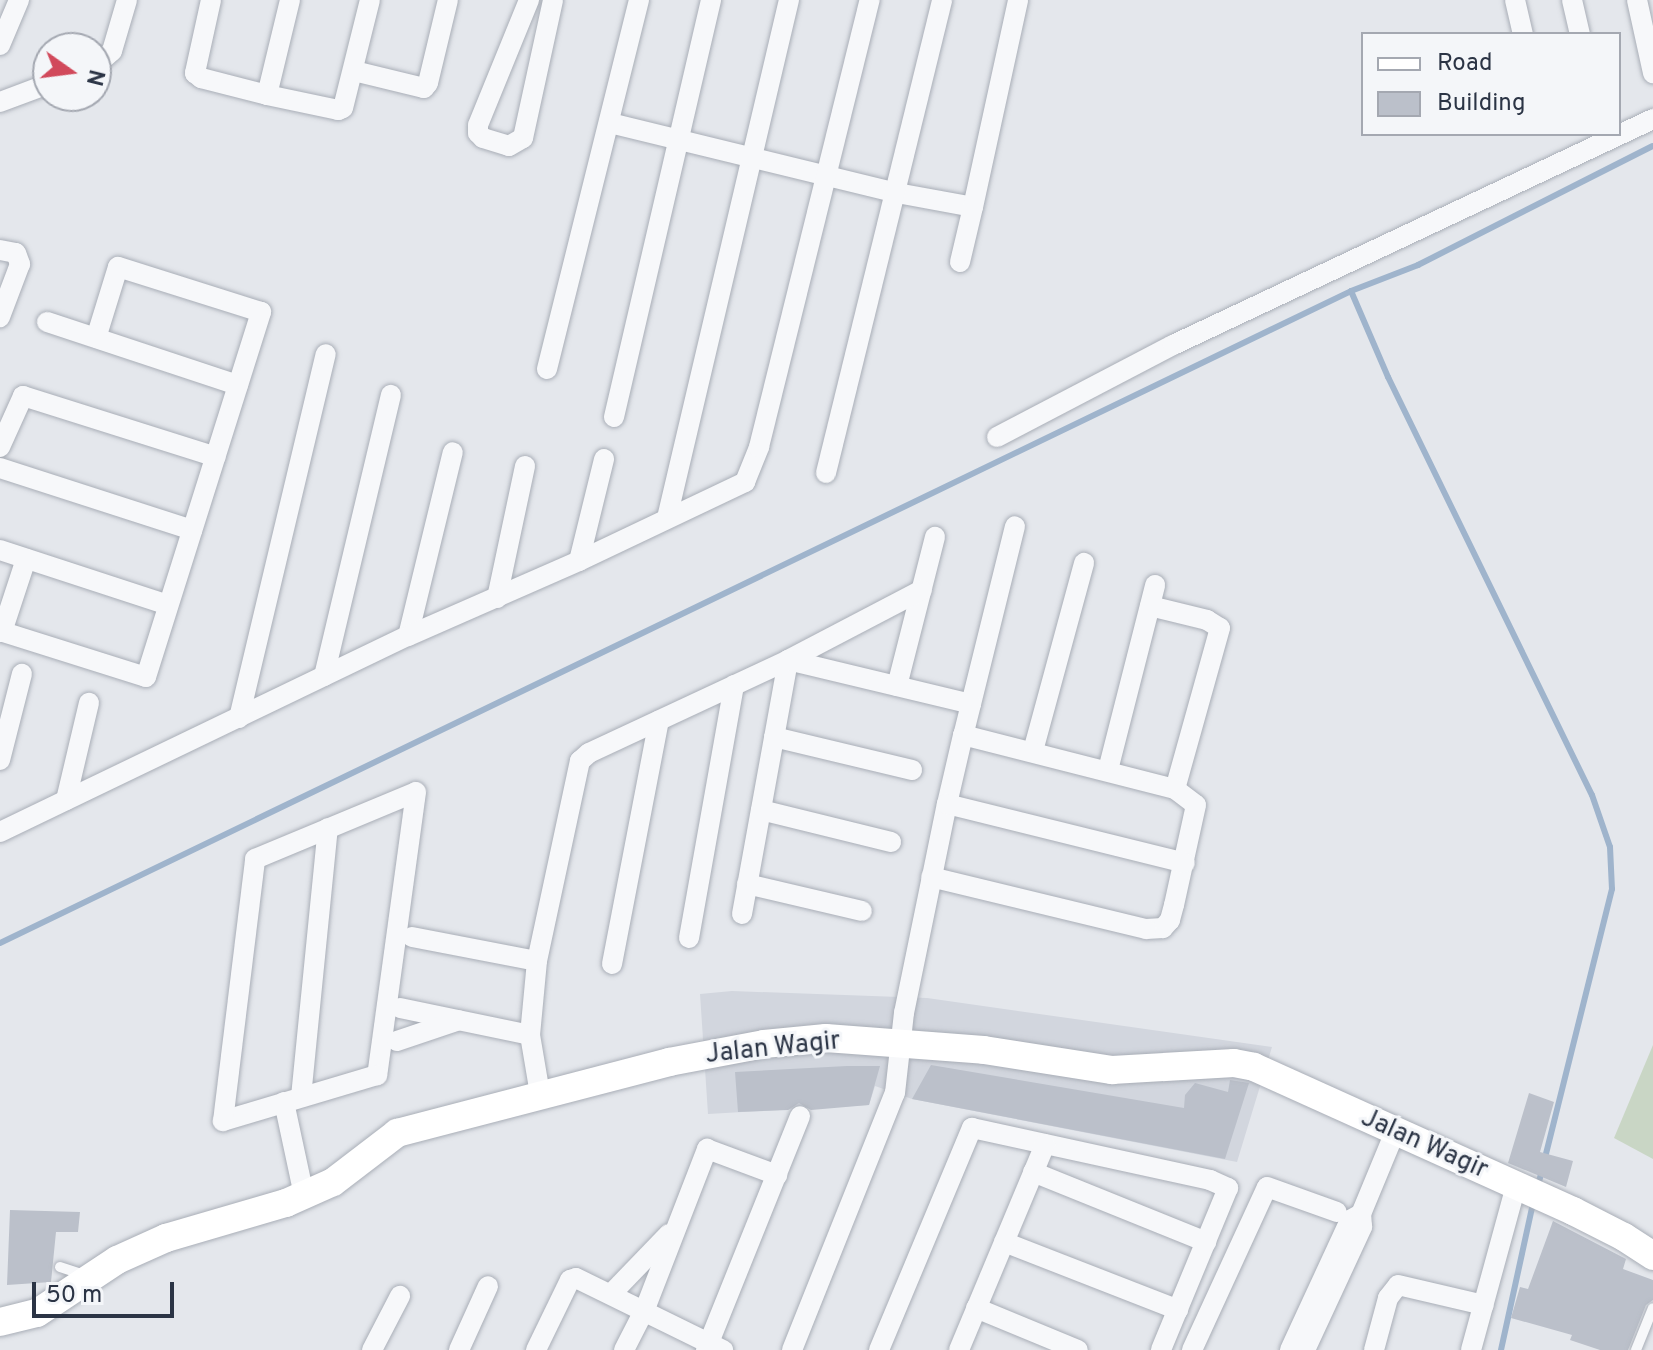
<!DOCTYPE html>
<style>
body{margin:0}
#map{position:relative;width:1653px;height:1350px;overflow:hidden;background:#e4e7ec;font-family:Overpass,sans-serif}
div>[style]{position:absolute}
.built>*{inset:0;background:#d2d6de}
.green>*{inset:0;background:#c9d6c5}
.stream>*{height:6px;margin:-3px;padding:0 3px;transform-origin:3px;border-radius:3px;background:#9fb4cc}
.building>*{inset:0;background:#bbc0ca}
.roads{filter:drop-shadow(0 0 2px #a9aeb7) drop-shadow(0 0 2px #a9aeb7)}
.lane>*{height:10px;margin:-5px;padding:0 5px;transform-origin:5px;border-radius:5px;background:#f7f8fa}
.street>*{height:20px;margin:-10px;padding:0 10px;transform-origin:10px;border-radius:10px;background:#f7f8fa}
.secondary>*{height:28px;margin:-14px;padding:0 14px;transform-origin:14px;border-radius:14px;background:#fff}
span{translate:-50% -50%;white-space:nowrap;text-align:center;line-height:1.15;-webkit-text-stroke:6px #f4f6f9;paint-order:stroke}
.street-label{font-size:26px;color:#2b3445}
.legend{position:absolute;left:1361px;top:32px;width:260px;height:104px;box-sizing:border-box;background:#f4f6f9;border:2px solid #a4a8b1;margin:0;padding:10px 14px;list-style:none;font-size:24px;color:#2b3445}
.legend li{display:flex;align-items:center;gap:16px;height:40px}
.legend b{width:40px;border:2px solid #a4a8b1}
.north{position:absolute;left:32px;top:32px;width:80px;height:80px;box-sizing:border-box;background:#f4f6f9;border:2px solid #a4a8b1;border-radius:50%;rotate:104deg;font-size:22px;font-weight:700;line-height:32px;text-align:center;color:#2b3445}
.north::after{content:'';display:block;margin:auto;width:28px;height:36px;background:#d1495b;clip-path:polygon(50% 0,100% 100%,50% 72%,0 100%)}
.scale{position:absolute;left:32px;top:1282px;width:142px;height:36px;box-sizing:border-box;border:4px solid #2b3445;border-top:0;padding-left:10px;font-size:24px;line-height:28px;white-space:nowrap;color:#2b3445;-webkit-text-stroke:6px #f4f6f9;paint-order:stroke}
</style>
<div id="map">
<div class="built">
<div style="clip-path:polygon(732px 991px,927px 998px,1272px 1047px,1237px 1162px,912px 1099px,875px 1086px,869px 1105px,708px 1114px,700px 994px)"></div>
</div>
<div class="green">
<div style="clip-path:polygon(1653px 1045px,1653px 1159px,1614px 1138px)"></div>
</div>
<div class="stream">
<div style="left:1351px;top:291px;width:94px;rotate:66.7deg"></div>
<div style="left:1388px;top:377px;width:465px;rotate:64deg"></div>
<div style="left:1592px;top:795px;width:55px;rotate:70.9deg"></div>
<div style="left:1610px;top:847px;width:42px;rotate:87.3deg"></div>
<div style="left:1612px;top:889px;width:305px;rotate:104deg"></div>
<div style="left:0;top:943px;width:1500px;rotate:-25.76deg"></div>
<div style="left:1351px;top:291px;width:72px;rotate:-21.2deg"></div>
<div style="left:1418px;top:265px;width:263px;rotate:-26.9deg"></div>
<div style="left:1501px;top:1350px;width:150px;rotate:-77.7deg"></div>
</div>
<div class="building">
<div style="clip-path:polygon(931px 1065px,1184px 1108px,1185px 1095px,1195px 1083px,1228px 1092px,1230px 1080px,1249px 1083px,1225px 1159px,912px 1099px)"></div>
<div style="clip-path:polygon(847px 1066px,880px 1066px,869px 1105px,811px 1110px,799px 1103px,788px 1110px,738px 1112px,735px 1072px)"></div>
<div style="clip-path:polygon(1529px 1093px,1554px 1102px,1540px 1152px,1573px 1161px,1566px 1187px,1508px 1163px)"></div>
<div style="clip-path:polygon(10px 1210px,80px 1212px,78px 1232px,56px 1232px,51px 1282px,7px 1285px)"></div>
<div style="clip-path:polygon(1553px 1221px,1626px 1259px,1623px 1269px,1653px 1280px,1653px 1300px,1646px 1305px,1628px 1350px,1600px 1350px,1570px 1340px,1572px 1335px,1511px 1318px,1520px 1287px,1528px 1289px)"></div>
</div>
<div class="roads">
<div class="lane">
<div style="left:60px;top:1267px;width:28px;rotate:18deg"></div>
<div style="left:1636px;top:1350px;width:45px;rotate:-68deg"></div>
</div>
<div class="street">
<div style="left:211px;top:0;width:75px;rotate:102.4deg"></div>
<div style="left:195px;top:73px;width:8px;rotate:40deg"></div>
<div style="left:201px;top:78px;width:68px;rotate:14.4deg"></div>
<div style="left:267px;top:95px;width:98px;rotate:-76.4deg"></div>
<div style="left:529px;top:0;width:135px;rotate:112.2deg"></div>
<div style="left:478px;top:125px;width:8px;rotate:90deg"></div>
<div style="left:478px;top:133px;width:7px;rotate:45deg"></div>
<div style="left:483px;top:138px;width:27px;rotate:17deg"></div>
<div style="left:509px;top:146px;width:16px;rotate:-30deg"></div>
<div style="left:523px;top:138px;width:141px;rotate:-77.7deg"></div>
<div style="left:1515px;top:0;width:35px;rotate:77deg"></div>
<div style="left:1572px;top:0;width:35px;rotate:77deg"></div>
<div style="left:1637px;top:0;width:75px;rotate:77.6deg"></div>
<div style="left:0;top:45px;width:49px;rotate:-67.1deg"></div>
<div style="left:96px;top:65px;width:21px;rotate:-41deg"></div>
<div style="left:112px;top:51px;width:53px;rotate:-73.6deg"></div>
<div style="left:354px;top:71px;width:72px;rotate:13.7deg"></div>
<div style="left:424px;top:88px;width:6px;rotate:-51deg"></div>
<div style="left:428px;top:83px;width:85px;rotate:-76.5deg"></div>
<div style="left:267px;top:95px;width:73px;rotate:11.9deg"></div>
<div style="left:338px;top:110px;width:5px;rotate:-22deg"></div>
<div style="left:343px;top:108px;width:111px;rotate:-76deg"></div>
<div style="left:0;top:102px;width:51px;rotate:-20.6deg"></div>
<div style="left:610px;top:123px;width:295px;rotate:13.7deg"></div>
<div style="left:897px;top:193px;width:77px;rotate:10.4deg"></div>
<div style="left:973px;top:207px;width:212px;rotate:-77.7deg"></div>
<div style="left:0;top:250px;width:16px;rotate:11deg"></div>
<div style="left:16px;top:253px;width:12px;rotate:70deg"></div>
<div style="left:20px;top:264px;width:57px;rotate:110.7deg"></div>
<div style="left:960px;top:262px;width:57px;rotate:-76.7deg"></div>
<div style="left:47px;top:322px;width:201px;rotate:18.3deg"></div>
<div style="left:547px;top:369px;width:380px;rotate:-76deg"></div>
<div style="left:614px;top:417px;width:428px;rotate:-76.9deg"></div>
<div style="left:997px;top:437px;width:199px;rotate:-27.6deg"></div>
<div style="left:1173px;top:345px;width:531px;rotate:-25.21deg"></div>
<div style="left:0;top:447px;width:56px;rotate:-65.7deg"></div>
<div style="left:23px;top:396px;width:202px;rotate:17.5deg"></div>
<div style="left:0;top:468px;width:202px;rotate:17.9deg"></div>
<div style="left:826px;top:473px;width:487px;rotate:-76.2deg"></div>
<div style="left:667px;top:518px;width:532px;rotate:-76.75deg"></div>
<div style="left:0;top:550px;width:177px;rotate:18.1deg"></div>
<div style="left:579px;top:561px;width:105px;rotate:-76.2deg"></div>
<div style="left:497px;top:598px;width:135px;rotate:-78deg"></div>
<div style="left:1150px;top:606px;width:59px;rotate:13.8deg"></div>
<div style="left:1207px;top:620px;width:15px;rotate:32deg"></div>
<div style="left:1220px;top:628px;width:167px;rotate:105.6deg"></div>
<div style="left:0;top:631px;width:153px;rotate:17.5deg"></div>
<div style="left:146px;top:677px;width:383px;rotate:-72.5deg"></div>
<div style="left:261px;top:312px;width:150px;rotate:-162.5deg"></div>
<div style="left:118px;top:267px;width:74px;rotate:107.2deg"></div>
<div style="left:2px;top:632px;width:77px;rotate:-71.8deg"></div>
<div style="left:408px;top:636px;width:189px;rotate:-76.3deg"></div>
<div style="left:324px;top:676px;width:289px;rotate:-76.6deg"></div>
<div style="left:897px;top:686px;width:154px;rotate:-75.7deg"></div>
<div style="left:971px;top:704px;width:183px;rotate:-76.1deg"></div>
<div style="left:239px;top:718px;width:374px;rotate:-76.6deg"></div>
<div style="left:774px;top:737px;width:142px;rotate:13.4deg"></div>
<div style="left:1033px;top:751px;width:195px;rotate:-74.8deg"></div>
<div style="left:0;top:760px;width:89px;rotate:-75.7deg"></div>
<div style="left:1108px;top:770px;width:191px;rotate:-75.7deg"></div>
<div style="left:416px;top:792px;width:286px;rotate:97.8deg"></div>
<div style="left:377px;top:1075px;width:161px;rotate:163.4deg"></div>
<div style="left:223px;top:1121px;width:264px;rotate:-83deg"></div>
<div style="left:255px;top:859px;width:174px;rotate:-22.6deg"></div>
<div style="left:66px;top:800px;width:100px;rotate:-76.7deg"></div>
<div style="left:947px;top:804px;width:71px;rotate:-76.9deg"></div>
<div style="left:761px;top:810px;width:134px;rotate:13.8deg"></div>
<div style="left:0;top:832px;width:453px;rotate:-25.7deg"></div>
<div style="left:408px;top:636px;width:187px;rotate:-23.7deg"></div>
<div style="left:579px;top:561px;width:184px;rotate:-25.4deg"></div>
<div style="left:745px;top:482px;width:38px;rotate:-68deg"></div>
<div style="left:759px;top:447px;width:461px;rotate:-76.1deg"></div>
<div style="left:747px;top:884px;width:118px;rotate:13.2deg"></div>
<div style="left:742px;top:914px;width:258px;rotate:-79.7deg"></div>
<div style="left:788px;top:660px;width:151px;rotate:-27.6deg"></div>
<div style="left:412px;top:937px;width:127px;rotate:10.9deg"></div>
<div style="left:689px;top:938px;width:257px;rotate:-79.9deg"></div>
<div style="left:612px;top:964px;width:248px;rotate:-79.1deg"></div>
<div style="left:400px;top:1008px;width:133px;rotate:11.7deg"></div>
<div style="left:397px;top:1041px;width:65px;rotate:-18.7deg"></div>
<div style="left:540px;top:1094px;width:60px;rotate:-99.6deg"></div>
<div style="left:530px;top:1035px;width:74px;rotate:-84.6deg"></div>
<div style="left:537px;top:961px;width:205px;rotate:-77.9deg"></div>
<div style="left:580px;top:761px;width:12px;rotate:-42deg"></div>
<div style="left:589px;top:753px;width:220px;rotate:-25deg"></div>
<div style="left:788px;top:660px;width:188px;rotate:13.5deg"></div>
<div style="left:971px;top:704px;width:32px;rotate:104deg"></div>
<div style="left:963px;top:735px;width:219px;rotate:14.3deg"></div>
<div style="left:1175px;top:789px;width:26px;rotate:37deg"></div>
<div style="left:1196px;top:805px;width:102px;rotate:102.4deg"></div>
<div style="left:1174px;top:905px;width:16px;rotate:105deg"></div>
<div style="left:1170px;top:920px;width:11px;rotate:131deg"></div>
<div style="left:1163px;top:928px;width:17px;rotate:177deg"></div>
<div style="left:1146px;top:929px;width:221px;rotate:-166.4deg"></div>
<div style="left:301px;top:1097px;width:270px;rotate:-84.3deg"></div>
<div style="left:284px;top:1102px;width:95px;rotate:77.9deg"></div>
<div style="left:1033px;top:1172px;width:187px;rotate:22deg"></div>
<div style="left:1004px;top:1242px;width:187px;rotate:21.3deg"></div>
<div style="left:612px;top:1293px;width:82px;rotate:-46deg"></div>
<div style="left:976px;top:1308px;width:110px;rotate:22.4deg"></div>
<div style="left:372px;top:1350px;width:61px;rotate:-62.6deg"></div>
<div style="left:459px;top:1350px;width:70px;rotate:-65.6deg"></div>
<div style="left:536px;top:1350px;width:78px;rotate:-64.1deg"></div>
<div style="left:570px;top:1280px;width:6px;rotate:-18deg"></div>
<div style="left:576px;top:1278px;width:164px;rotate:26.1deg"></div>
<div style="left:624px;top:1350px;width:46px;rotate:-62.9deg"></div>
<div style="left:645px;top:1309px;width:172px;rotate:-68.8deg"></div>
<div style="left:707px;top:1149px;width:75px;rotate:20.4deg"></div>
<div style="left:706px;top:1350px;width:252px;rotate:-68.1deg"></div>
<div style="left:792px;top:1350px;width:277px;rotate:-68.2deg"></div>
<div style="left:895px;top:1093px;width:81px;rotate:-83.6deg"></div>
<div style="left:904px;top:1013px;width:213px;rotate:-78.4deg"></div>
<div style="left:947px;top:804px;width:245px;rotate:13.9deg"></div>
<div style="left:879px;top:1350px;width:241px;rotate:-67.3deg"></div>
<div style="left:972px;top:1128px;width:244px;rotate:12.3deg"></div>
<div style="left:1210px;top:1180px;width:20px;rotate:24deg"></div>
<div style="left:1228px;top:1188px;width:175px;rotate:112.5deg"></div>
<div style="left:959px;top:1350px;width:223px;rotate:-67.3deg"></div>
<div style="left:1192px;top:1350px;width:179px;rotate:-65.3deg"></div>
<div style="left:1267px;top:1187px;width:74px;rotate:19.7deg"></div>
<div style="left:1290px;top:1350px;width:143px;rotate:-65.2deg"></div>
<div style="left:1350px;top:1220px;width:13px;rotate:-29deg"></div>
<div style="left:1361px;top:1214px;width:89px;rotate:-67.5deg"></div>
<div style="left:1305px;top:1350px;width:136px;rotate:-65.1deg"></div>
<div style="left:1362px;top:1227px;width:13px;rotate:-94deg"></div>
<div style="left:1374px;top:1350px;width:54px;rotate:-74.9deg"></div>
<div style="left:1388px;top:1298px;width:16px;rotate:-52deg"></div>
<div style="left:1398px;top:1285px;width:88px;rotate:13.1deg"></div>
<div style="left:1471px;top:1350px;width:170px;rotate:-74.7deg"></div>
</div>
<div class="secondary">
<div style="left:0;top:1322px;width:38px;rotate:-14deg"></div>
<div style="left:37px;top:1313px;width:96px;rotate:-33.5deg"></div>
<div style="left:117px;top:1260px;width:54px;rotate:-24.2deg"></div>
<div style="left:166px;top:1238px;width:125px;rotate:-16.3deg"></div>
<div style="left:286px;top:1203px;width:51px;rotate:-24.1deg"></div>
<div style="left:333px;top:1182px;width:81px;rotate:-37.4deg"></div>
<div style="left:397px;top:1133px;width:281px;rotate:-14.6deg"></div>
<div style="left:669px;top:1062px;width:97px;rotate:-10.7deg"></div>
<div style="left:764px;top:1044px;width:62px;rotate:-5.5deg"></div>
<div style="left:826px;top:1038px;width:158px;rotate:4.3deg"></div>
<div style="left:984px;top:1050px;width:130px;rotate:8.9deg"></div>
<div style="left:1112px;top:1070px;width:122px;rotate:-3.3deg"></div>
<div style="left:1234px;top:1063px;width:20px;rotate:11deg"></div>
<div style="left:1254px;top:1067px;width:350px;rotate:24.3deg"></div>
<div style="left:1573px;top:1211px;width:57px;rotate:27deg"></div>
<div style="left:1624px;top:1237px;width:35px;rotate:33deg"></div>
</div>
</div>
<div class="street-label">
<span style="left:773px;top:1049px;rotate:-6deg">Jalan Wagir</span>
<span style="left:1424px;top:1145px;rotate:24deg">Jalan Wagir</span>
</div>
<ul class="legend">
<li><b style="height:10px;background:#fff"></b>Road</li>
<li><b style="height:22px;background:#bbc0ca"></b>Building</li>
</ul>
<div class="north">N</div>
<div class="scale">50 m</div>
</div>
